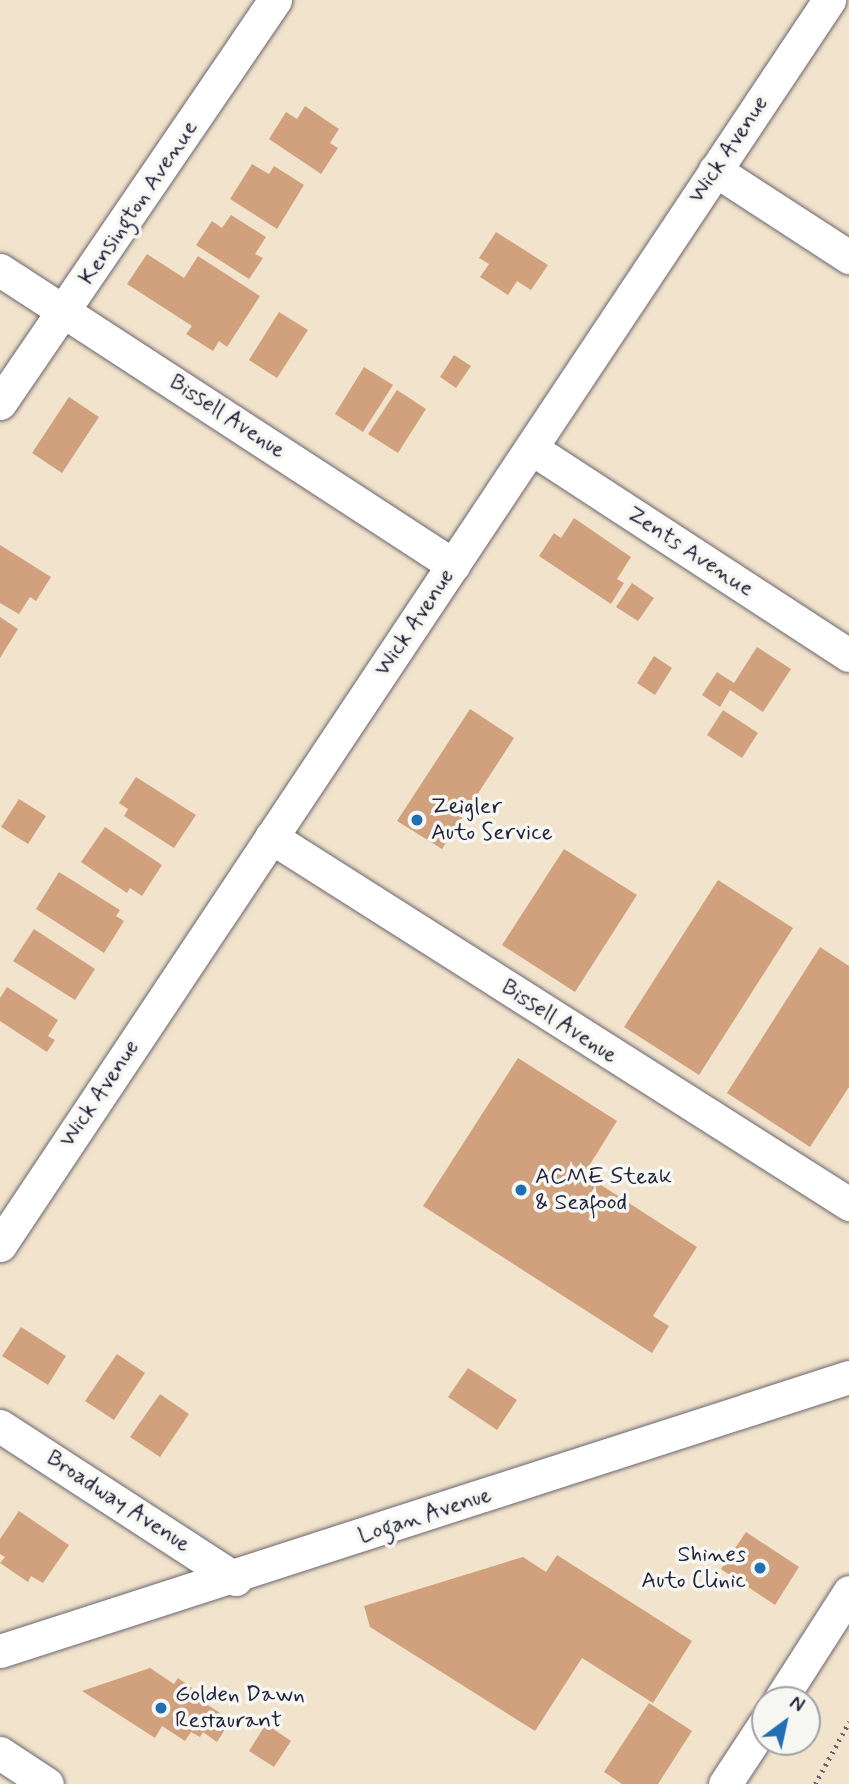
<!DOCTYPE html>
<style>
body{margin:0}
#map{position:relative;width:849px;height:1784px;overflow:hidden;background:#f2e4cc;font-family:Mynerve,sans-serif}
div>[style]{position:absolute}
.building>*{inset:0;background:#d1a17e}
.path>*{height:4.5px;margin-top:-2.25px;transform-origin:0;background:repeating-linear-gradient(90deg,#6b666e 0 2px,transparent 0 7px)}
.roads{filter:drop-shadow(0 0 2px #6b666e) drop-shadow(0 0 2px #6b666e)}
.minor>*{height:33px;margin:-16.5px;padding:0 16.5px;transform-origin:16.5px;border-radius:16.5px;background:#fff}
.dots>*{width:19px;height:19px;translate:-50% -50%;box-sizing:border-box;border:4px solid #f6f6f2;border-radius:50%}
span{translate:-50% -50%;white-space:nowrap;text-align:center;line-height:1.15;-webkit-text-stroke:7px #f6f6f2;paint-order:stroke}
.street-label{font-size:23px;color:#22223b}
.poi-label{font-size:23px;color:#22223b}
.left{translate:0 -50%;text-align:left}
.right{translate:-100% -50%;text-align:right}
.north{position:absolute;left:751px;top:1686px;width:70px;height:70px;box-sizing:border-box;background:#f6f6f2;border:2px solid #a1a1a9;border-radius:50%;rotate:33deg;font-size:19px;font-weight:700;line-height:28px;text-align:center;color:#22223b}
.north::after{content:'';display:block;margin:auto;width:24px;height:32px;background:#1f6fb2;clip-path:polygon(50% 0,100% 100%,50% 72%,0 100%)}
</style>
<div id="map">
<div class="building">
<div style="clip-path:polygon(305px 106px,339px 129px,330px 143px,338px 148px,321px 174px,269px 139px,286px 112px,297px 119px)"></div>
<div style="clip-path:polygon(252px 164px,269px 174px,274px 166px,304px 185px,277px 229px,230px 199px)"></div>
<div style="clip-path:polygon(231px 215px,266px 237px,255px 254px,263px 258px,249px 279px,196px 245px,212px 221px,222px 228px)"></div>
<div style="clip-path:polygon(496px 232px,548px 265px,531px 290px,517px 281px,508px 295px,480px 277px,489px 264px,479px 258px)"></div>
<div style="clip-path:polygon(147px 254px,184px 278px,198px 256px,260px 296px,227px 347px,219px 341px,213px 351px,186px 334px,192px 326px,127px 284px)"></div>
<div style="clip-path:polygon(279px 312px,308px 330px,277px 378px,249px 360px)"></div>
<div style="clip-path:polygon(454px 355px,471px 366px,456px 388px,440px 377px)"></div>
<div style="clip-path:polygon(364px 367px,393px 385px,363px 432px,335px 414px)"></div>
<div style="clip-path:polygon(397px 390px,426px 409px,398px 453px,368px 434px)"></div>
<div style="clip-path:polygon(69px 397px,99px 417px,62px 473px,32px 453px)"></div>
<div style="clip-path:polygon(574px 518px,631px 557px,617px 579px,624px 583px,611px 604px,539px 556px,554px 533px,561px 538px)"></div>
<div style="clip-path:polygon(0 545px,51px 577px,36px 601px,30px 597px,19px 614px,0 603px)"></div>
<div style="clip-path:polygon(632px 583px,654px 598px,638px 621px,616px 607px)"></div>
<div style="clip-path:polygon(0 617px,18px 629px,0 658px)"></div>
<div style="clip-path:polygon(757px 647px,791px 669px,763px 712px,730px 690px,720px 707px,702px 695px,717px 672px,734px 683px)"></div>
<div style="clip-path:polygon(654px 656px,672px 668px,655px 695px,637px 683px)"></div>
<div style="clip-path:polygon(470px 709px,514px 738px,442px 849px,397px 821px)"></div>
<div style="clip-path:polygon(723px 710px,758px 733px,742px 758px,707px 735px)"></div>
<div style="clip-path:polygon(136px 777px,196px 815px,174px 848px,124px 816px,128px 809px,119px 803px)"></div>
<div style="clip-path:polygon(19px 799px,46px 816px,28px 844px,1px 827px)"></div>
<div style="clip-path:polygon(105px 827px,162px 865px,142px 896px,130px 888px,127px 893px,81px 862px)"></div>
<div style="clip-path:polygon(564px 849px,637px 895px,575px 992px,502px 945px)"></div>
<div style="clip-path:polygon(59px 872px,120px 910px,116px 916px,124px 921px,104px 953px,36px 909px)"></div>
<div style="clip-path:polygon(718px 880px,793px 928px,699px 1075px,624px 1027px)"></div>
<div style="clip-path:polygon(34px 929px,95px 969px,75px 1000px,13px 961px)"></div>
<div style="clip-path:polygon(820px 947px,849px 966px,849px 1087px,810px 1147px,727px 1093px)"></div>
<div style="clip-path:polygon(7px 987px,58px 1020px,48px 1036px,55px 1040px,47px 1052px,0 1021px,0 998px)"></div>
<div style="clip-path:polygon(518px 1058px,617px 1121px,584px 1174px,697px 1247px,653px 1316px,669px 1326px,652px 1353px,423px 1206px)"></div>
<div style="clip-path:polygon(21px 1327px,66px 1356px,48px 1385px,2px 1356px)"></div>
<div style="clip-path:polygon(117px 1354px,145px 1373px,114px 1420px,85px 1401px)"></div>
<div style="clip-path:polygon(468px 1368px,517px 1400px,497px 1430px,448px 1397px)"></div>
<div style="clip-path:polygon(160px 1394px,189px 1414px,160px 1457px,130px 1437px)"></div>
<div style="clip-path:polygon(19px 1511px,69px 1545px,43px 1583px,31px 1576px,28px 1582px,0 1563px,5px 1557px,0 1554px,0 1539px)"></div>
<div style="clip-path:polygon(746px 1532px,799px 1567px,775px 1605px,721px 1569px)"></div>
<div style="clip-path:polygon(557px 1555px,692px 1641px,653px 1703px,582px 1658px,535px 1731px,370px 1627px,364px 1606px,523px 1557px,546px 1572px)"></div>
<div style="clip-path:polygon(150px 1668px,174px 1684px,178px 1678px,197px 1691px,194px 1696px,231px 1720px,217px 1742px,203px 1732px,200px 1737px,191px 1732px,185px 1741px,162px 1726px,155px 1738px,82px 1691px)"></div>
<div style="clip-path:polygon(649px 1703px,692px 1731px,658px 1784px,622px 1784px,604px 1772px)"></div>
<div style="clip-path:polygon(266px 1724px,291px 1741px,274px 1767px,249px 1751px)"></div>
</div>
<div class="path">
<div style="left:815px;top:1784px;width:71px;rotate:-61.3deg"></div>
</div>
<div class="roads">
<div class="minor">
<div style="left:715px;top:170px;width:160px;rotate:33deg"></div>
<div style="left:0;top:270px;width:541px;rotate:33.07deg"></div>
<div style="left:0;top:403px;width:488px;rotate:-55.7deg"></div>
<div style="left:531px;top:448px;width:379px;rotate:33.1deg"></div>
<div style="left:271px;top:837px;width:685px;rotate:32.41deg"></div>
<div style="left:0;top:1245px;width:1496px;rotate:-56.34deg"></div>
<div style="left:0;top:1426px;width:281px;rotate:33deg"></div>
<div style="left:0;top:1651px;width:892px;rotate:-17.89deg"></div>
<div style="left:780px;top:1700px;width:128px;rotate:-57.4deg"></div>
<div style="left:0;top:1753px;width:56px;rotate:33.4deg"></div>
<div style="left:725px;top:1784px;width:73px;rotate:-56.7deg"></div>
</div>
</div>
<div class="dots">
<div style="left:417px;top:820px;background:#1f6fb2"></div>
<div style="left:521px;top:1190px;background:#1f6fb2"></div>
<div style="left:760px;top:1568px;background:#1f6fb2"></div>
<div style="left:161px;top:1708px;background:#1f6fb2"></div>
</div>
<div class="street-label">
<span style="left:729px;top:150px;rotate:-56deg">Wick Avenue</span>
<span style="left:139px;top:203px;rotate:-56deg">Kensington Avenue</span>
<span style="left:227px;top:417px;rotate:33deg">Bissell Avenue</span>
<span style="left:690px;top:552px;rotate:33deg">Zents Avenue</span>
<span style="left:415px;top:623px;rotate:-56deg">Wick Avenue</span>
<span style="left:559px;top:1022px;rotate:33deg">Bissell Avenue</span>
<span style="left:100px;top:1094px;rotate:-56deg">Wick Avenue</span>
<span style="left:118px;top:1502px;rotate:33deg">Broadway Avenue</span>
<span style="left:425px;top:1516px;rotate:-18deg">Logan Avenue</span>
</div>
<div class="poi-label">
<span class="left" style="left:431px;top:820px">Zeigler<br>Auto Service</span>
<span class="left" style="left:535px;top:1190px">ACME Steak<br>&amp; Seafood</span>
<span class="right" style="left:746px;top:1568px">Shines<br>Auto Clinic</span>
<span class="left" style="left:175px;top:1708px">Golden Dawn<br>Restaurant</span>
</div>
<div class="north">N</div>
</div>
